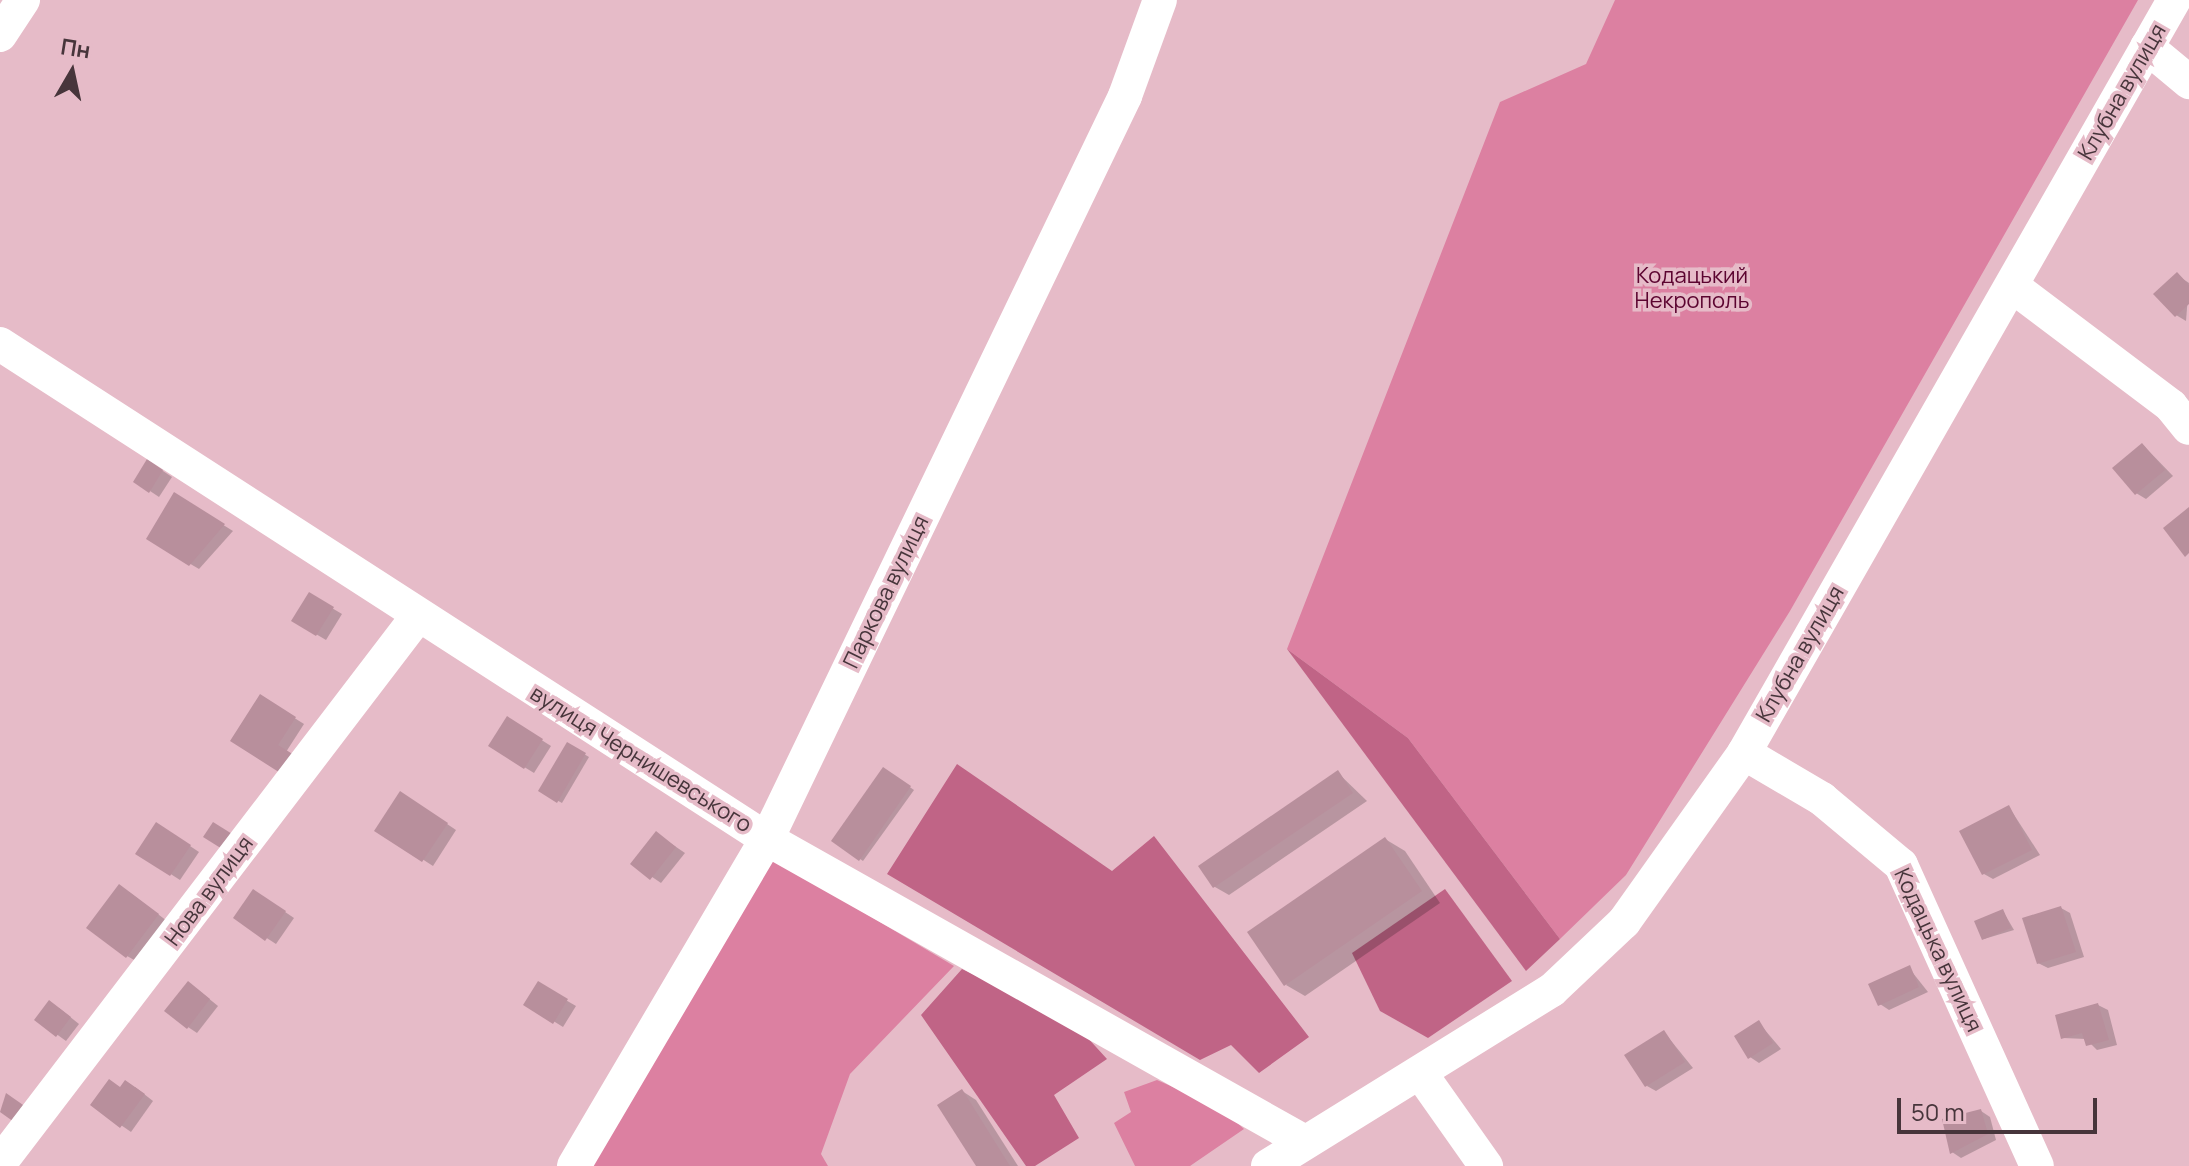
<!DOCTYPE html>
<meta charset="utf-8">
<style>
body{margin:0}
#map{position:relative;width:2189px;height:1166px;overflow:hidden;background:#e6bbc8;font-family:Manrope,sans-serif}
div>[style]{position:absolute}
.green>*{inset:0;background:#dc80a1}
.forest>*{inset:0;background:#c06486}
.shadow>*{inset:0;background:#0003}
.building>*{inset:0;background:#b88f9c}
.minor>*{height:34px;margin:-17px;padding:0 17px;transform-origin:17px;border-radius:17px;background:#fff}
span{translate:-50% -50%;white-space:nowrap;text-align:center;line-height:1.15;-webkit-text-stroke:7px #e6bbc8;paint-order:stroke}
.street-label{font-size:22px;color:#47353b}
.park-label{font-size:22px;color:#5c0430}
.north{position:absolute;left:32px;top:32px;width:80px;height:80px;-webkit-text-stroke:6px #e6bbc8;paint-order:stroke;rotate:9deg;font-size:22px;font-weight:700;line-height:32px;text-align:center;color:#47353b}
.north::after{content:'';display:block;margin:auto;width:28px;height:36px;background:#47353b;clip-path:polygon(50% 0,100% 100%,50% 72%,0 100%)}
.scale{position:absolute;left:1897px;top:1098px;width:200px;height:36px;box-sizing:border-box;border:4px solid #47353b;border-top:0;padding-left:10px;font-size:24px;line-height:28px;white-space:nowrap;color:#47353b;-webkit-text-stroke:6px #e6bbc8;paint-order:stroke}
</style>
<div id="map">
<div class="green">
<div style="clip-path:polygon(1615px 0,2138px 0,1790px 611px,1626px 875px,1560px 939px,1408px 738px,1287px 649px,1500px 102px,1586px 64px)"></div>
<div style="clip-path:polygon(767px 855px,954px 966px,850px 1074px,821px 1154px,828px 1166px,590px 1166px)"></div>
<div style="clip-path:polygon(1157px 1080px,1221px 1108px,1244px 1129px,1190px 1166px,1135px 1166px,1114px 1123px,1131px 1112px,1124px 1092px)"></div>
</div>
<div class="forest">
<div style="clip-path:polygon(1287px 649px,1408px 738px,1560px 939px,1526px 971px)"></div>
<div style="clip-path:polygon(957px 764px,1112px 871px,1154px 836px,1309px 1037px,1259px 1073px,1231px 1045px,1200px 1060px,887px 874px)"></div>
<div style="clip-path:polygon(1445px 889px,1512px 981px,1428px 1038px,1380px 1011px,1352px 953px)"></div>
<div style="clip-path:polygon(962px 969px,1075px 1024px,1107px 1059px,1054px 1095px,1079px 1138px,1035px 1166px,1026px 1166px,921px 1015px)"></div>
</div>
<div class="shadow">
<div style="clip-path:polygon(2177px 275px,2189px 283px,2186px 321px,2176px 315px)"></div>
<div style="clip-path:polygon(2143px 445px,2173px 476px,2146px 499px,2136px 493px)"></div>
<div style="clip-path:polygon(157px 467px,172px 477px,159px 497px,150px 491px)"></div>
<div style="clip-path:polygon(175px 495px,233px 531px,199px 569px,148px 539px)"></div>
<div style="clip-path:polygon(310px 595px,342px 614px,326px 640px,294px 621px)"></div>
<div style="clip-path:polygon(261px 697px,304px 724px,286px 752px,233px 741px)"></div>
<div style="clip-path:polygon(508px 719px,551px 746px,534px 773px,490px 746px)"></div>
<div style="clip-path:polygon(567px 744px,589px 757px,562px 803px,540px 791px)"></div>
<div style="clip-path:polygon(884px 769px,914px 790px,863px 861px,833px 840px)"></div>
<div style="clip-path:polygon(1338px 773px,1367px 801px,1229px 895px,1215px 887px,1201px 867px)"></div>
<div style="clip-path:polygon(410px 799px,456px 830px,433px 866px,377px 830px)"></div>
<div style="clip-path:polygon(2009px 807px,2040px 855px,1993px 879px,1984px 874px)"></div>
<div style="clip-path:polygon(166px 830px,199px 852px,180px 880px,138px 853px)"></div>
<div style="clip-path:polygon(657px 834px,685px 853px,661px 883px,633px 864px)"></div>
<div style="clip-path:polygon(1385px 839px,1405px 851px,1440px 903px,1305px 996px,1286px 985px)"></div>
<div style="clip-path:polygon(129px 892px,167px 921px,136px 961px,127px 956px)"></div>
<div style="clip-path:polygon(263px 897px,294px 918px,276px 944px,236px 918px)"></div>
<div style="clip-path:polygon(2061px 908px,2070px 913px,2084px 957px,2048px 968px,2038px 963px)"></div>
<div style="clip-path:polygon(2003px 911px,2014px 930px,1984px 939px)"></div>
<div style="clip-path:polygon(1909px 968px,1928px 992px,1889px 1010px,1880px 1004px)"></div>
<div style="clip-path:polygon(538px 984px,576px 1006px,563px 1027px,526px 1004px)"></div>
<div style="clip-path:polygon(197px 989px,218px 1006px,197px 1033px,188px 1027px)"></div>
<div style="clip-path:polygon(2098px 1005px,2108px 1010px,2117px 1045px,2097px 1050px,2086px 1039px,2063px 1038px)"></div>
<div style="clip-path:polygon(59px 1008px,79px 1024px,66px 1041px,37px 1020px)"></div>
<div style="clip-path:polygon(1759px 1023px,1781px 1049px,1759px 1063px,1750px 1057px)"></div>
<div style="clip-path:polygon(1664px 1032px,1693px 1068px,1656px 1091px,1647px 1086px)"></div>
<div style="clip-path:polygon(135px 1087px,153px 1101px,131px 1132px,92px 1105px)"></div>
<div style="clip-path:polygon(962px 1091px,976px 1100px,1018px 1166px,978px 1166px)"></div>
<div style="clip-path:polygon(1981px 1111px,1990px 1117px,1996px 1140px,1961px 1158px,1952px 1152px)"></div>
</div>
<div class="building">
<div style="clip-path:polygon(2177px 272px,2189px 285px,2189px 304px,2175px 317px,2153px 294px)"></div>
<div style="clip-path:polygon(2142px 443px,2165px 470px,2135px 495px,2112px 468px)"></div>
<div style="clip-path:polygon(147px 459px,163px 470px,149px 493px,133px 482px)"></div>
<div style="clip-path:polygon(174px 492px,225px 524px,189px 566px,146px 539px)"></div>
<div style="clip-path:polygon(2189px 507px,2189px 553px,2185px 557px,2163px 528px)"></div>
<div style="clip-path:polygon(309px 592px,334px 607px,316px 636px,291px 621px)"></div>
<div style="clip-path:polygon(260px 694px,296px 717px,278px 745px,299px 758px,285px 776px,230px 741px)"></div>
<div style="clip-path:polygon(507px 716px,543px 739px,524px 769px,488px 746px)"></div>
<div style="clip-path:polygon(567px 742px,586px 753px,557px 803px,538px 791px)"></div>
<div style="clip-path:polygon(883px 767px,911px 786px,859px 861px,831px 841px)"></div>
<div style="clip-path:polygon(1338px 770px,1353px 793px,1213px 888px,1198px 866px)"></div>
<div style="clip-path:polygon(400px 791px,448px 823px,422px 862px,374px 831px)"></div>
<div style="clip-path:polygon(2009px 805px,2032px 850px,1982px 875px,1959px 831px)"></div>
<div style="clip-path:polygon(156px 822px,191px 845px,170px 876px,135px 854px)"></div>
<div style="clip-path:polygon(213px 822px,237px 837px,227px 852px,203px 837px)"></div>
<div style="clip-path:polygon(656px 831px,676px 847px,650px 880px,630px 864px)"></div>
<div style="clip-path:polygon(1385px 837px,1422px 891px,1284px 986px,1247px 932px)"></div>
<div style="clip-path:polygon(119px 884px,159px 914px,126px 958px,86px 928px)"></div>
<div style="clip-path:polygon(253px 889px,286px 911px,265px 941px,233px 918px)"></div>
<div style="clip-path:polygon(2061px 906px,2076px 952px,2037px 964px,2022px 918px)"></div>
<div style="clip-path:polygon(2003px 909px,2011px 928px,1982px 940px,1974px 921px)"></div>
<div style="clip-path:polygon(1910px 965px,1919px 987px,1878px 1006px,1868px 984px)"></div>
<div style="clip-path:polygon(188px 981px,210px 999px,187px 1029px,164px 1011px)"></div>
<div style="clip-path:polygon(538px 981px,568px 999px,553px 1024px,523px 1005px)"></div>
<div style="clip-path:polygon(49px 1000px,71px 1017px,56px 1037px,34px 1020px)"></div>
<div style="clip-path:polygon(2098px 1003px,2109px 1040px,2086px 1046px,2082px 1033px,2061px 1039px,2055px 1015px)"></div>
<div style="clip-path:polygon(1759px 1020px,1773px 1043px,1748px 1059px,1734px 1036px)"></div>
<div style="clip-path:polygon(1664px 1030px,1685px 1062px,1645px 1087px,1624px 1055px)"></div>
<div style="clip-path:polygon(109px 1079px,120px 1087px,125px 1080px,145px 1094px,120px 1128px,90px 1105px)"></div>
<div style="clip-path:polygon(962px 1089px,1010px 1166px,976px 1166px,937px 1105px)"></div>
<div style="clip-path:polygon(6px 1093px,26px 1107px,14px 1122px,0 1112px)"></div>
<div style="clip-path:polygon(1981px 1109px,1988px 1134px,1950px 1154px,1942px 1119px)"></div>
</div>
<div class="minor">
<div style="left:0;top:35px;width:42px;rotate:-56.7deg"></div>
<div style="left:2147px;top:47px;width:55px;rotate:39.8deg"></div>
<div style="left:2012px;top:286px;width:199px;rotate:37deg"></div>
<div style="left:2171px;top:406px;width:28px;rotate:51deg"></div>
<div style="left:0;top:344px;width:913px;rotate:32.84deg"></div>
<div style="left:767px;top:839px;width:615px;rotate:29.4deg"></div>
<div style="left:1744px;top:753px;width:91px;rotate:30.5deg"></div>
<div style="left:1822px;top:799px;width:103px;rotate:39.9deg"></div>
<div style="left:1901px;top:865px;width:330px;rotate:65.7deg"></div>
<div style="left:1421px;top:1074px;width:113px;rotate:54.8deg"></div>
<div style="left:0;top:1163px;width:687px;rotate:-52.63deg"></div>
<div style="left:574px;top:1166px;width:380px;rotate:-59.5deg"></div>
<div style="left:767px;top:839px;width:825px;rotate:-64.27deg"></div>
<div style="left:1125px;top:96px;width:102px;rotate:-70deg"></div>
<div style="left:1268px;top:1166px;width:334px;rotate:-31.8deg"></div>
<div style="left:1552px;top:990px;width:99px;rotate:-43.4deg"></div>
<div style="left:1624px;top:922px;width:207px;rotate:-54.6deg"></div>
<div style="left:1744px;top:753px;width:867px;rotate:-60.27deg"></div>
</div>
<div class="street-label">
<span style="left:2122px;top:92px;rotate:-60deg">Клубна вулиця</span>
<span style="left:886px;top:592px;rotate:-64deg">Паркова вулиця</span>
<span style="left:1800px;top:654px;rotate:-60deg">Клубна вулиця</span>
<span style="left:641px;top:759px;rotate:32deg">вулиця Чернишевського</span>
<span style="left:209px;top:891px;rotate:-53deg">Нова вулиця</span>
<span style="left:1938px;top:950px;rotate:65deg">Кодацька вулиця</span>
</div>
<div class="park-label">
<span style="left:1692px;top:288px">Кодацький<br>Некрополь</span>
</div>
<div class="north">Пн</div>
<div class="scale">50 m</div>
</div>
